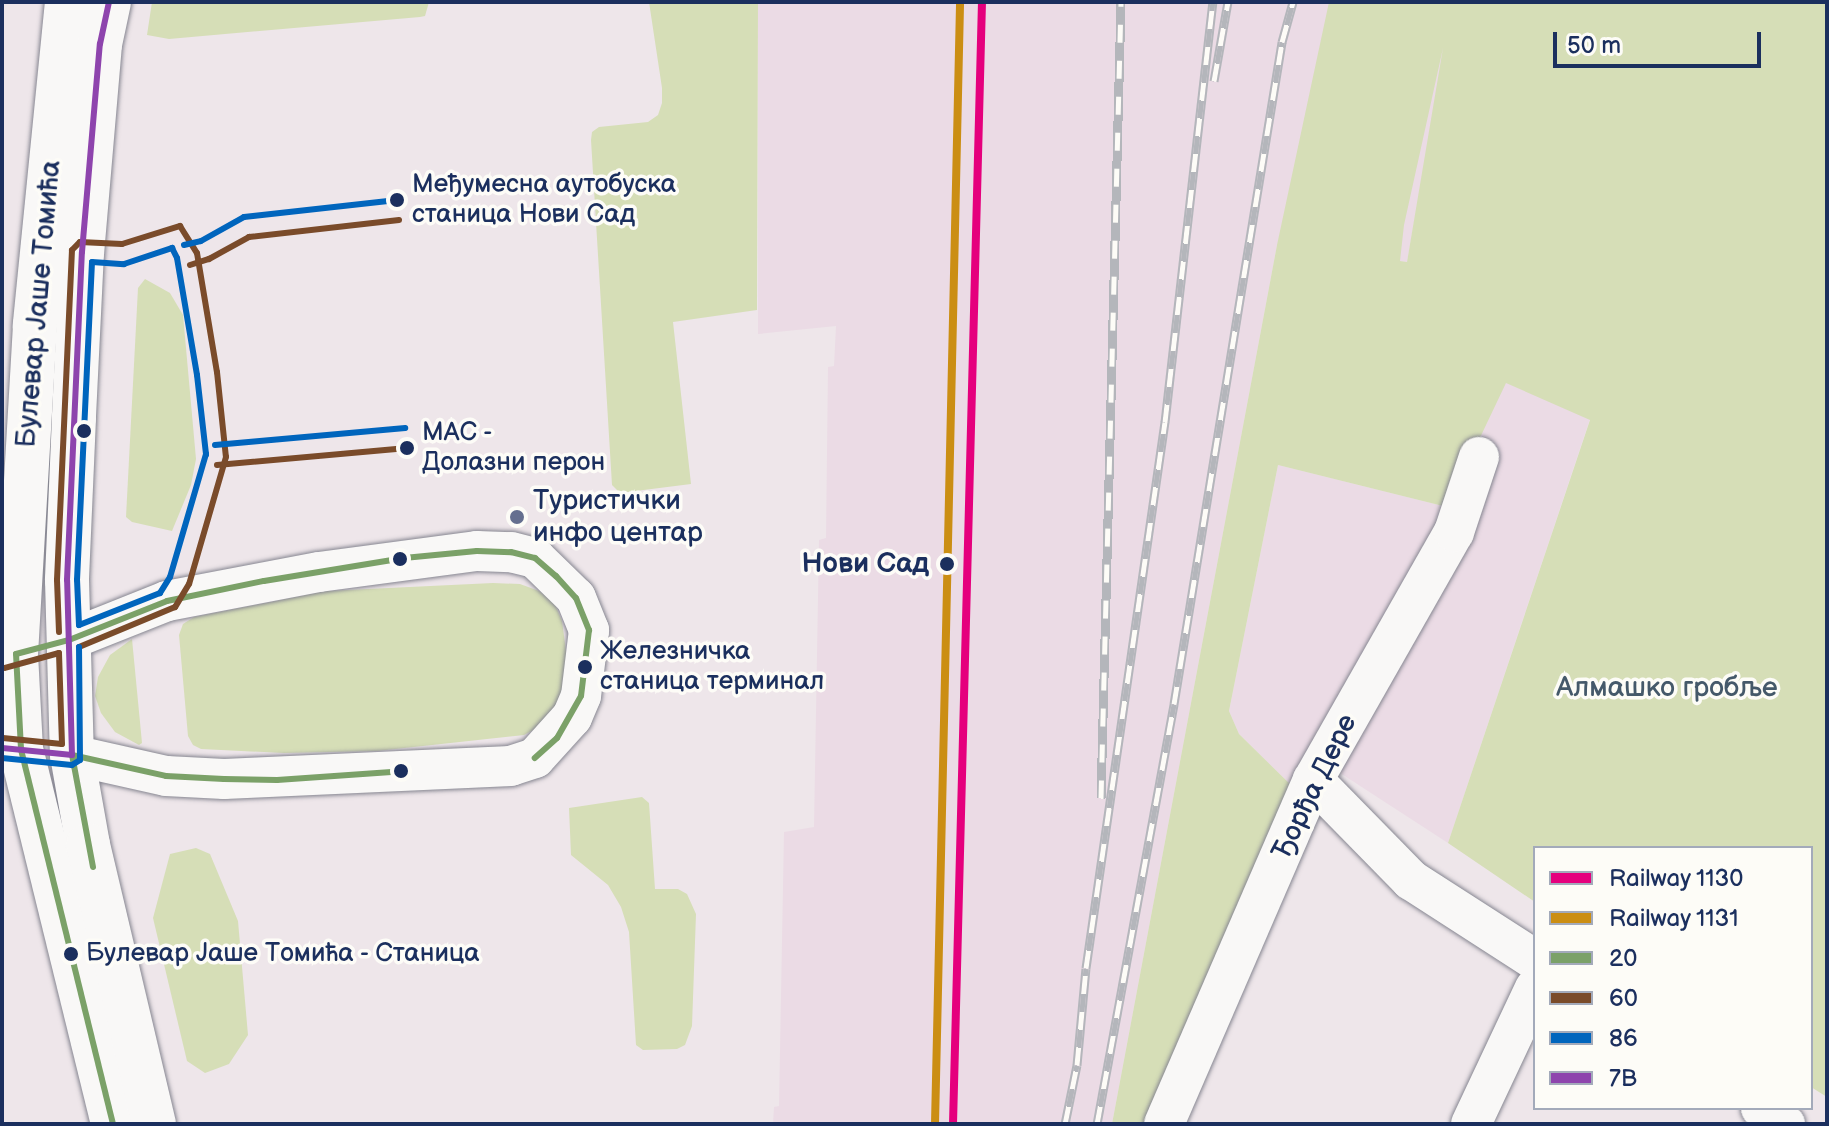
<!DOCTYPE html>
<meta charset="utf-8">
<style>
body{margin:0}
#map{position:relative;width:1829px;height:1126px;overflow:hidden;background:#eee6ea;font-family:"Balsamiq Sans",sans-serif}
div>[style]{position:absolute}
.built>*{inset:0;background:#ebdbe5}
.green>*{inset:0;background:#d6deb7}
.roads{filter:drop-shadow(0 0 2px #868691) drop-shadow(0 0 2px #868691)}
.minor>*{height:40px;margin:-20px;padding:0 20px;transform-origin:20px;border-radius:20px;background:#f9f8f7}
.major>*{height:44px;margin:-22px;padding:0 22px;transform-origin:22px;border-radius:22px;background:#f9f8f7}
.rail>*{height:9px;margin-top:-4.5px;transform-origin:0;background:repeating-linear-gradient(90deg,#fdfcf7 0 18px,#b4b6bb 0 36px);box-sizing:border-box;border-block:2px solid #b4b6bb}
.bus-1>*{height:6px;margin:-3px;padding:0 3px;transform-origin:3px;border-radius:3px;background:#7ba168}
.bus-2>*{height:6px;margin:-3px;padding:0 3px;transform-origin:3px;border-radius:3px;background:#7a4b2a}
.bus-3>*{height:6px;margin:-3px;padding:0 3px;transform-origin:3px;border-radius:3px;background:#0065bd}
.bus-4>*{height:6px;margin:-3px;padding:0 3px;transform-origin:3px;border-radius:3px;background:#8e44ad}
.rail-1>*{height:8px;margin:-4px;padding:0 4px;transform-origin:4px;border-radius:4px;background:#e5007d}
.rail-2>*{height:8px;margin:-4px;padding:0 4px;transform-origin:4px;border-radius:4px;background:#cb8e13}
.dots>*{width:22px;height:22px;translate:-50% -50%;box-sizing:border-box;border:4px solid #fdfcf7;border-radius:50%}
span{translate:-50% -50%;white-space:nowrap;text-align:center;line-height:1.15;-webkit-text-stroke:7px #fdfcf7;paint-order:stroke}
.bus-label{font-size:26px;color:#1b2f5e}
.left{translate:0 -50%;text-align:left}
.street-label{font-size:28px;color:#1b2f5e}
.poi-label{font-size:28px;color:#1b2f5e}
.stop-label{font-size:28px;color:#1b2f5e;font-weight:700}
.right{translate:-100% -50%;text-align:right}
.park-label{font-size:28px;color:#45596a}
.frame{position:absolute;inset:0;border:4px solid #1b2f5e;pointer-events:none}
.legend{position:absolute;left:1533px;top:846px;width:280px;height:264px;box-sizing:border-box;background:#fdfcf7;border:2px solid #a3aaba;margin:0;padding:10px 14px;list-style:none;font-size:24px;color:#1b2f5e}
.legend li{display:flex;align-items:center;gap:16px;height:40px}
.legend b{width:40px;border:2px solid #a3aaba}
.scale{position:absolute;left:1553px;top:32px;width:208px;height:36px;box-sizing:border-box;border:4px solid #1b2f5e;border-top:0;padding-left:10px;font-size:24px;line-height:28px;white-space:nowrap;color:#1b2f5e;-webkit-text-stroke:6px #fdfcf7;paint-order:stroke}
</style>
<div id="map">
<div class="built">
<div style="clip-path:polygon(758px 2px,1453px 2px,1407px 262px,1277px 245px,1112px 1124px,773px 1124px,774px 1107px,779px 1106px,784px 832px,814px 827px,819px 540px,826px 538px,828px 367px,834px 366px,836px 326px,758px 334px)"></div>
<div style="clip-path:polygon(1505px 382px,1590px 419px,1448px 843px,1334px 769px,1293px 787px,1239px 734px,1229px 711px,1278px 465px,1447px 507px)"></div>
</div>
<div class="green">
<div style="clip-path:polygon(152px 2px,429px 2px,425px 16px,420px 17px,169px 39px,147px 35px)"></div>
<div style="clip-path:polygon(649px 2px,758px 2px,757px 310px,673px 322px,691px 484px,620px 493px,612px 485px,591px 140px,592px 132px,599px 127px,648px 122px,658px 115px,662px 103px,662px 88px)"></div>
<div style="clip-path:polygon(evenodd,1329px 2px,1827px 2px,1827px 1097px,1811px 1087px,1811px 848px,1535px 848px,1535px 902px,1448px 843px,1590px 420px,1506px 383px,1447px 507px,1278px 465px,1229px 711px,1239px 734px,1293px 787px,1148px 1124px,1112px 1124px,1277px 245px,1329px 2px,1443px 48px,1407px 262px,1400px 261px,1404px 225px,1443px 48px)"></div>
<div style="clip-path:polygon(145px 279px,170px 293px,183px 315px,196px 459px,191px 485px,172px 531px,132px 522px,126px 517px,138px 288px)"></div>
<div style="clip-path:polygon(493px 583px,520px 584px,539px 591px,554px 602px,562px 621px,567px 658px,563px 688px,555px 709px,541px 726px,524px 735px,377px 751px,284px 753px,201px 749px,193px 745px,188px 736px,179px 635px,183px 624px,194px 617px,326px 591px)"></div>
<div style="clip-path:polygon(132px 639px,142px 743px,139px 745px,115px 732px,101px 713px,95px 696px,98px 677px,110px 655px)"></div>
<div style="clip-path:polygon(642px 797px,649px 803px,655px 889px,678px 889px,687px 894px,696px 914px,692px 1026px,685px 1045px,677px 1049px,643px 1050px,636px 1045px,629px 932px,621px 907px,608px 885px,571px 855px,569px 808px)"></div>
<div style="clip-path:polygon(196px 848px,210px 854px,238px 921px,248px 1035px,229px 1064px,205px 1073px,187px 1061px,153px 918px,170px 854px)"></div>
</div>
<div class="roads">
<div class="minor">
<div style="left:69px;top:640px;width:105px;rotate:-21.7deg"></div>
<div style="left:167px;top:601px;width:155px;rotate:-10.8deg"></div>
<div style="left:319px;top:572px;width:159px;rotate:-7.6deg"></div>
<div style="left:477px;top:551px;width:34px;rotate:2deg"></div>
<div style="left:511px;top:552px;width:25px;rotate:14deg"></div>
<div style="left:535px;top:558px;width:57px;rotate:44.3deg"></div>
<div style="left:576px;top:598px;width:35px;rotate:68deg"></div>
<div style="left:589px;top:630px;width:66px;rotate:96.9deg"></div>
<div style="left:581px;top:696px;width:23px;rotate:113deg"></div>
<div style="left:572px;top:717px;width:55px;rotate:132.1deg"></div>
<div style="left:535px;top:758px;width:25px;rotate:162deg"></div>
<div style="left:511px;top:766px;width:287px;rotate:177.4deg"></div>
<div style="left:224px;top:779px;width:58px;rotate:-177deg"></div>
<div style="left:166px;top:776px;width:96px;rotate:-167.4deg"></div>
<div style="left:1313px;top:780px;width:140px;rotate:45.6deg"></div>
<div style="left:1411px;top:880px;width:148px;rotate:32.8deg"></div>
<div style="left:1761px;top:1108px;width:29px;rotate:34deg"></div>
<div style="left:1164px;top:1124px;width:375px;rotate:-66.6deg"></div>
<div style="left:1313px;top:780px;width:285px;rotate:-60.4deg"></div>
<div style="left:1454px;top:532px;width:79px;rotate:-71.6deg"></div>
<div style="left:1471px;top:1124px;width:150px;rotate:-64.8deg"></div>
</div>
<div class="major">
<div style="left:67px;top:2px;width:325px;rotate:95.7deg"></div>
<div style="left:35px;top:325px;width:330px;rotate:93.3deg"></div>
<div style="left:16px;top:654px;width:95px;rotate:87deg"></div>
<div style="left:21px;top:749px;width:386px;rotate:76.2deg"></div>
<div style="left:109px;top:2px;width:43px;rotate:102.1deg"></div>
<div style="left:100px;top:44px;width:209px;rotate:94.9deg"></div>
<div style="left:82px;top:252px;width:166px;rotate:92.8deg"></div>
<div style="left:74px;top:418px;width:162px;rotate:92.5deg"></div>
<div style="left:67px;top:580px;width:175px;rotate:88.4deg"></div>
<div style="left:72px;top:755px;width:91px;rotate:79.9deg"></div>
<div style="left:88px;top:845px;width:287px;rotate:76.7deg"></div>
</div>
</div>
<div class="rail">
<div style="left:1214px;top:81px;width:80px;rotate:-80deg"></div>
<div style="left:1101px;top:798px;width:796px;rotate:-88.56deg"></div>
<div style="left:1065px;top:1124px;width:60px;rotate:-78.5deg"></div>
<div style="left:1077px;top:1065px;width:97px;rotate:-84.7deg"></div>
<div style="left:1086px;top:968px;width:552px;rotate:-81.77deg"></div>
<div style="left:1165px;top:422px;width:423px;rotate:-83.5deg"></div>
<div style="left:1097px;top:1124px;width:427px;rotate:-79.6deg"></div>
<div style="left:1174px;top:704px;width:671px;rotate:-80.73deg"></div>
<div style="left:1282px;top:42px;width:41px;rotate:-74.6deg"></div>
</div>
<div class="bus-1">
<div style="left:93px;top:867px;width:114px;rotate:-100.6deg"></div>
<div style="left:72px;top:755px;width:96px;rotate:12.6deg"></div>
<div style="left:166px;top:776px;width:58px;rotate:3deg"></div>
<div style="left:224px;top:779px;width:53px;rotate:1.1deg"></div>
<div style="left:277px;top:780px;width:129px;rotate:-4deg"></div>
<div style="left:113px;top:1124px;width:386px;rotate:-103.8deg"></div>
<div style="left:21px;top:749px;width:95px;rotate:-93deg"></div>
<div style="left:16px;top:654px;width:55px;rotate:-14.8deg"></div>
<div style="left:69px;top:640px;width:105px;rotate:-21.7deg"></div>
<div style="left:167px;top:601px;width:99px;rotate:-11.7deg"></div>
<div style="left:264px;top:581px;width:142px;rotate:-9.3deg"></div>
<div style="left:404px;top:558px;width:73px;rotate:-5.5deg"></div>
<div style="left:477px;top:551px;width:34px;rotate:2deg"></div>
<div style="left:511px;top:552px;width:25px;rotate:14deg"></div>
<div style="left:535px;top:558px;width:28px;rotate:41deg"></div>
<div style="left:556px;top:576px;width:30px;rotate:48deg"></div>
<div style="left:576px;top:598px;width:35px;rotate:68deg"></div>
<div style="left:589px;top:630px;width:66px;rotate:96.9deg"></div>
<div style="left:581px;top:696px;width:48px;rotate:119.7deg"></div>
<div style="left:557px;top:738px;width:30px;rotate:138deg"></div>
</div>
<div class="bus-2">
<div style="left:190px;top:265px;width:20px;rotate:-18deg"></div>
<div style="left:209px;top:259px;width:46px;rotate:-28.8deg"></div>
<div style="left:249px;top:237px;width:151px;rotate:-6.5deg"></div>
<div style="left:217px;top:465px;width:191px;rotate:-5.1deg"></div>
<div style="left:59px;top:632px;width:52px;rotate:-92.2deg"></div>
<div style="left:57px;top:580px;width:330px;rotate:-87.4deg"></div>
<div style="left:72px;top:250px;width:11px;rotate:-45deg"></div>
<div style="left:80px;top:242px;width:42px;rotate:2.7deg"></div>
<div style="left:122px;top:244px;width:61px;rotate:-17.2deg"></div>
<div style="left:180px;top:226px;width:32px;rotate:58deg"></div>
<div style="left:197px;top:253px;width:121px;rotate:80.5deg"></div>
<div style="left:217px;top:372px;width:85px;rotate:84deg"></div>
<div style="left:226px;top:457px;width:132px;rotate:106.2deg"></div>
<div style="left:189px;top:584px;width:27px;rotate:121deg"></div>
<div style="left:175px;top:607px;width:104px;rotate:157.4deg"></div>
<div style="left:3px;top:738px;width:59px;rotate:5.8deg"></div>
<div style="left:62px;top:744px;width:91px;rotate:-91.9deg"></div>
<div style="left:59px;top:653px;width:56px;rotate:164.5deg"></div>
</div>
<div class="bus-3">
<div style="left:184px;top:245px;width:17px;rotate:-13deg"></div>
<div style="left:201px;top:241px;width:49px;rotate:-29.2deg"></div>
<div style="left:244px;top:217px;width:154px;rotate:-6.3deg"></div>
<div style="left:172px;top:248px;width:11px;rotate:63deg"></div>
<div style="left:177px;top:258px;width:119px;rotate:80.3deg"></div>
<div style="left:197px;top:375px;width:80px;rotate:83.5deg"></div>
<div style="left:206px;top:454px;width:128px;rotate:106.3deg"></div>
<div style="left:170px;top:577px;width:19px;rotate:122deg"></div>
<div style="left:160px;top:593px;width:87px;rotate:158.4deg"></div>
<div style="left:79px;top:625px;width:45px;rotate:-92.5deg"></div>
<div style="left:77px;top:580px;width:318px;rotate:-87.3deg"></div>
<div style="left:92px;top:262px;width:32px;rotate:4deg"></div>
<div style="left:124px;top:264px;width:51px;rotate:-18.4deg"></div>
<div style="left:215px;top:445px;width:191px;rotate:-5.1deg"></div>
<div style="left:2px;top:758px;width:70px;rotate:5.7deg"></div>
<div style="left:72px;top:765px;width:9px;rotate:-32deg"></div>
<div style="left:80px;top:760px;width:113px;rotate:-90.5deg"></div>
</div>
<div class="bus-4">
<div style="left:2px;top:748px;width:70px;rotate:5.7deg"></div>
<div style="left:72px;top:755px;width:175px;rotate:-91.6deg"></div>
<div style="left:67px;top:580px;width:328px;rotate:-87.4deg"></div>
<div style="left:82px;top:252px;width:209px;rotate:-85.1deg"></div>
<div style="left:100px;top:44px;width:43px;rotate:-77.9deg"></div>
</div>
<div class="rail-1">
<div style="left:953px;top:1124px;width:1122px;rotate:-88.52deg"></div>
</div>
<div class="rail-2">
<div style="left:935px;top:1124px;width:1122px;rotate:-88.72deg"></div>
</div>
<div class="dots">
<div style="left:397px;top:200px;background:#1b2f5e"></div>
<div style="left:84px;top:431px;background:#1b2f5e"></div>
<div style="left:407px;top:448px;background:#1b2f5e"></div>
<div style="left:517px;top:517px;background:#656f8f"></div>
<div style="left:400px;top:559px;background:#1b2f5e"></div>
<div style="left:947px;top:564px;background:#1b2f5e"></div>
<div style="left:585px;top:667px;background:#1b2f5e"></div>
<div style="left:401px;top:771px;background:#1b2f5e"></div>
<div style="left:71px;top:954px;background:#1b2f5e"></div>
</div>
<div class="bus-label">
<span class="left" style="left:412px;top:200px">Међумесна аутобуска<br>станица Нови Сад</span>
<span class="left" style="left:422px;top:448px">МАС -<br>Долазни перон</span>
<span class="left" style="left:600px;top:667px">Железничка<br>станица терминал</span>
<span class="left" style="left:86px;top:954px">Булевар Јаше Томића - Станица</span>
</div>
<div class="street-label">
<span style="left:39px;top:304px;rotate:-85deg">Булевар Јаше Томића</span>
<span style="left:1315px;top:787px;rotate:-64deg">Ђорђа Дере</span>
</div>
<div class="poi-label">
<span class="left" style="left:533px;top:517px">Туристички<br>инфо центар</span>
</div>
<div class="stop-label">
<span class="right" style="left:929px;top:564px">Нови Сад</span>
</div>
<div class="park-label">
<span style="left:1667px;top:688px">Алмашко гробље</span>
</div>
<div class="frame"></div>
<ul class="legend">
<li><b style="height:10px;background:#e5007d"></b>Railway 1130</li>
<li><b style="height:10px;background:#cb8e13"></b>Railway 1131</li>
<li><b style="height:10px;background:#7ba168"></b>20</li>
<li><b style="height:10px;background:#7a4b2a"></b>60</li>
<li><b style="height:10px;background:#0065bd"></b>86</li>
<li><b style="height:10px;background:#8e44ad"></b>7B</li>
</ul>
<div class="scale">50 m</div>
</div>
